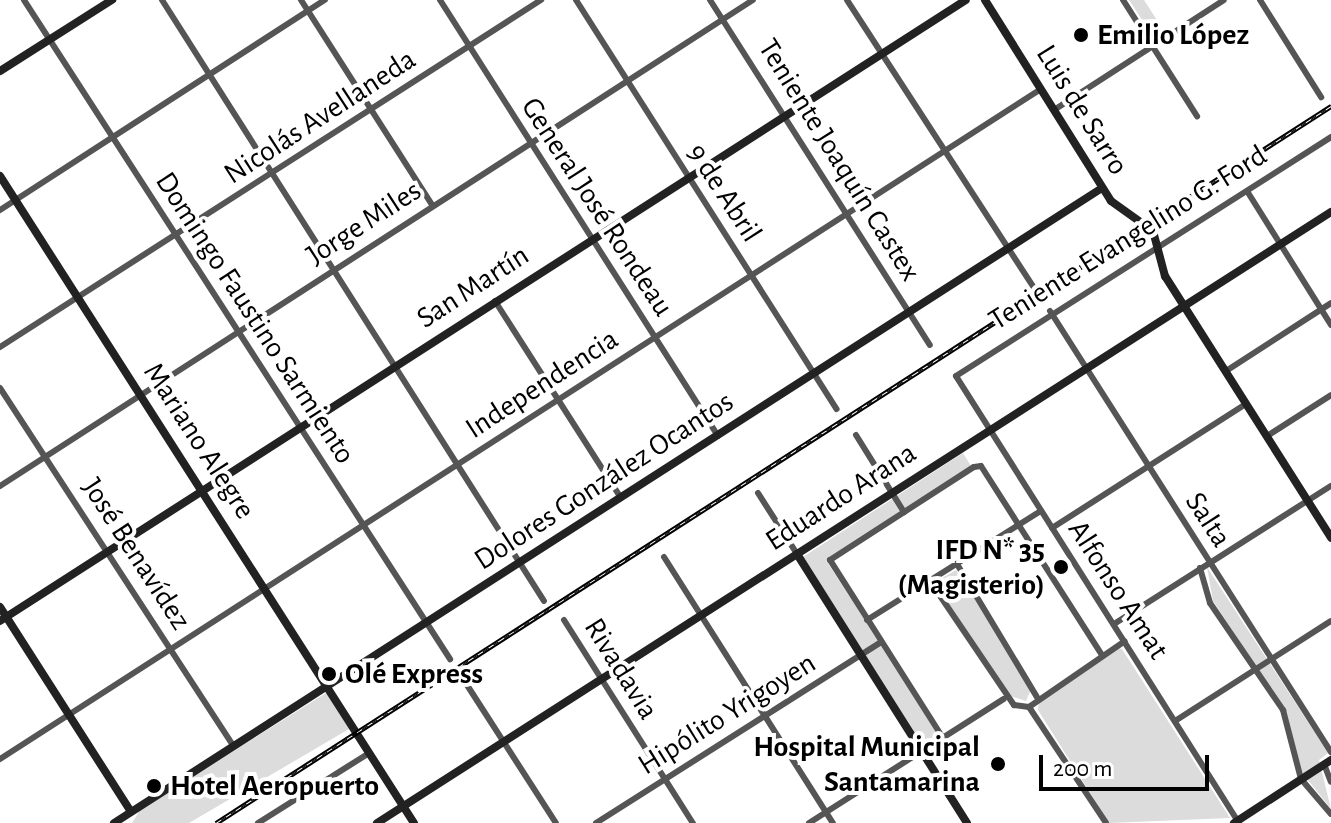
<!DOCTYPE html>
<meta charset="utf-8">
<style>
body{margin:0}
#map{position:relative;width:1331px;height:823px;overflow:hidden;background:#fff;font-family:"Alegreya Sans",sans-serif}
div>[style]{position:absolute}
.green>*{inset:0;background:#dcdcdc}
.street>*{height:6px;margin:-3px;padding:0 3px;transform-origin:3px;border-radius:3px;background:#555}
.secondary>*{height:8px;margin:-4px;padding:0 4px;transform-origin:4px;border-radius:4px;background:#222}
.rail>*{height:5px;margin-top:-2.5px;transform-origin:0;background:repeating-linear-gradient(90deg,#fff 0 6px,#000 0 12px);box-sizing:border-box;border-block:2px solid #000}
.dots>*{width:22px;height:22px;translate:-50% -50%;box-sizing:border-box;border:4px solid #fff;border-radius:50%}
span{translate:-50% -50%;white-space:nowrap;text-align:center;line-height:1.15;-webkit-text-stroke:8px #fff;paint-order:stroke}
.poi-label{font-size:30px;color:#000;font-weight:700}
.left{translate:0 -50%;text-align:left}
.right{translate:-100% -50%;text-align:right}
.street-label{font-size:30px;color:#000}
.scale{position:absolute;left:1039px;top:755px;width:170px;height:36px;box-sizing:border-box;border:4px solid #000;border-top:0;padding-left:10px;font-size:24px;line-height:28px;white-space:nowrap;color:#000;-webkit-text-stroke:6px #fff;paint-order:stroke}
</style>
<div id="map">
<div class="green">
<div style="clip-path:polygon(1129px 0,1144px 0,1164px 31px,1154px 38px)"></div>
<div style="clip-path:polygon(963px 453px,971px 466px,826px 560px,938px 735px,922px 746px,803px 557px)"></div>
<div style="clip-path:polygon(1207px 567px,1328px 753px,1319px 760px,1331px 809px,1301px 771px,1284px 709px,1213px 601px)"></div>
<div style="clip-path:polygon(956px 570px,1032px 687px,1026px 701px,1007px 695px,935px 582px)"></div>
<div style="clip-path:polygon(1118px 648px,1122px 649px,1230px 818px,1109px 823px,1038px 710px,1039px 700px)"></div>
<div style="clip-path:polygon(326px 693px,349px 729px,189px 823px,132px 823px,140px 810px)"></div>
</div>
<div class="street">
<div style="left:24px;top:0;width:785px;rotate:57.12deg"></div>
<div style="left:162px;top:0;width:712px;rotate:57.56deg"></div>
<div style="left:301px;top:0;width:243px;rotate:57.4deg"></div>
<div style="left:440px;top:0;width:517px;rotate:57.48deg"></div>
<div style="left:576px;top:0;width:485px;rotate:57.5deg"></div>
<div style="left:710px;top:0;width:409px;rotate:57.5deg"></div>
<div style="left:847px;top:0;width:341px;rotate:57deg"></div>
<div style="left:1123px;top:0;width:138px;rotate:57.5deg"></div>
<div style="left:1260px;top:0;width:115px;rotate:57.8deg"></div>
<div style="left:1054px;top:110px;width:202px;rotate:-32.9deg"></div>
<div style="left:1247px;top:191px;width:158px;rotate:57.9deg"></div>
<div style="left:0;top:210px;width:387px;rotate:-32.9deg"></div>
<div style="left:495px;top:301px;width:234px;rotate:57.4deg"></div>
<div style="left:1050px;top:311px;width:523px;rotate:57.5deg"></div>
<div style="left:0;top:347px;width:643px;rotate:-32.68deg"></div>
<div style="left:1226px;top:371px;width:125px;rotate:-32.9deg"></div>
<div style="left:0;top:388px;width:427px;rotate:56.9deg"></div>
<div style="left:856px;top:435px;width:91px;rotate:58.1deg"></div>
<div style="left:1267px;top:436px;width:76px;rotate:-32.6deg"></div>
<div style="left:0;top:486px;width:896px;rotate:-32.84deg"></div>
<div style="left:758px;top:493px;width:72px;rotate:57.4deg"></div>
<div style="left:1052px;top:528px;width:230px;rotate:-32.6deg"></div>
<div style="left:664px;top:557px;width:315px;rotate:57.6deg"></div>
<div style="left:957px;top:564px;width:155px;rotate:59deg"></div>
<div style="left:1200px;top:568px;width:36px;rotate:74deg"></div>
<div style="left:1210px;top:603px;width:130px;rotate:55.7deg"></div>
<div style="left:1283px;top:710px;width:71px;rotate:75.4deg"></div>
<div style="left:1301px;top:779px;width:46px;rotate:49.4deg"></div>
<div style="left:930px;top:581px;width:150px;rotate:55.9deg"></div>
<div style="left:1014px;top:705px;width:15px;rotate:8deg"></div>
<div style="left:1029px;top:707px;width:116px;rotate:-34.5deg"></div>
<div style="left:564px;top:620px;width:241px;rotate:57.6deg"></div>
<div style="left:867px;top:620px;width:205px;rotate:-32.1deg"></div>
<div style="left:1114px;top:624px;width:257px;rotate:-32.5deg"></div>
<div style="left:467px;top:685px;width:164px;rotate:57.2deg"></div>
<div style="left:1029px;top:707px;width:139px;rotate:56.4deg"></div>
<div style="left:1175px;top:721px;width:185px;rotate:-32.7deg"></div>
<div style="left:943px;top:738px;width:211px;rotate:-122.4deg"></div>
<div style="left:830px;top:560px;width:171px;rotate:-32.9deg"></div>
<div style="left:974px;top:467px;width:7px;rotate:-8deg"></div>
<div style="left:981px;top:466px;width:224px;rotate:57.4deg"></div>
<div style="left:0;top:759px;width:1238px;rotate:-32.77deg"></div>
<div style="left:1324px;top:764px;width:19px;rotate:69deg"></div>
<div style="left:258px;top:823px;width:131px;rotate:-32.2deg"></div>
<div style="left:596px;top:823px;width:338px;rotate:-32.4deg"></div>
<div style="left:809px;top:823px;width:231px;rotate:-32.5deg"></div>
<div style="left:1239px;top:823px;width:529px;rotate:-122.34deg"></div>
<div style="left:956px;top:376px;width:445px;rotate:-32.5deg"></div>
</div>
<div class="secondary">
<div style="left:985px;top:0;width:237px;rotate:57.9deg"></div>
<div style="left:1111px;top:201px;width:52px;rotate:35.5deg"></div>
<div style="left:1153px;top:231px;width:47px;rotate:75.1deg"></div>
<div style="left:1165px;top:276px;width:310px;rotate:57.6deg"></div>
<div style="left:0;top:71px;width:133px;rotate:-32.4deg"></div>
<div style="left:0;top:176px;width:768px;rotate:57.39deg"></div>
<div style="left:797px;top:554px;width:318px;rotate:57.7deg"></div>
<div style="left:0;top:607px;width:243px;rotate:57.4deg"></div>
<div style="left:0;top:621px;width:1148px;rotate:-32.74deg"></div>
<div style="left:114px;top:823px;width:1174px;rotate:-32.73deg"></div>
<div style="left:377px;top:823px;width:1133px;rotate:-32.64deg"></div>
<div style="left:1234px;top:823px;width:116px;rotate:-33deg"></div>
</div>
<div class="rail">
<div style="left:216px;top:823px;width:1326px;rotate:-32.74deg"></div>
</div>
<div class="dots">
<div style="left:1081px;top:35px;background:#000"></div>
<div style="left:1061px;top:567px;background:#000"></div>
<div style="left:329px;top:674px;background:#000"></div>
<div style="left:998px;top:764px;background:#000"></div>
<div style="left:154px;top:786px;background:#000"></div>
</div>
<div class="poi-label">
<span class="left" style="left:1097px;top:35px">Emilio López</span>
<span class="right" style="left:1045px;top:567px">IFD N* 35<br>(Magisterio)</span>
<span class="left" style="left:345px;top:674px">Olé Express</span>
<span class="right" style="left:980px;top:764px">Hospital Municipal<br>Santamarina</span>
<span class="left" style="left:170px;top:786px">Hotel Aeropuerto</span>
</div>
<div class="street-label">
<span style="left:1082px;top:110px;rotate:58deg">Luis de Sarro</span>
<span style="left:320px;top:117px;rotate:-33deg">Nicolás Avellaneda</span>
<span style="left:839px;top:160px;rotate:58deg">Teniente Joaquín Castex</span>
<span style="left:724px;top:193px;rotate:57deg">9 de Abril</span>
<span style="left:597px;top:207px;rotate:57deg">General José Rondeau</span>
<span style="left:364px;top:223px;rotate:-33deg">Jorge Miles</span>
<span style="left:1128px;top:238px;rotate:-32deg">Teniente Evangelino G. Ford</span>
<span style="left:473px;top:287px;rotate:-33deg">San Martín</span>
<span style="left:255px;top:318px;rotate:57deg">Domingo Faustino Sarmiento</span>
<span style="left:542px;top:384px;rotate:-33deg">Independencia</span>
<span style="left:199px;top:441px;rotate:57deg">Mariano Alegre</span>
<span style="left:604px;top:481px;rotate:-33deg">Dolores González Ocantos</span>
<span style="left:841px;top:497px;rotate:-33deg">Eduardo Arana</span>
<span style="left:1208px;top:520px;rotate:57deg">Salta</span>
<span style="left:136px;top:554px;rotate:57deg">José Benavídez</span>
<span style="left:1118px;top:590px;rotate:57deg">Alfonso Amat</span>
<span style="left:621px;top:669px;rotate:58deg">Rivadavia</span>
<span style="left:727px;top:714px;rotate:-32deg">Hipólito Yrigoyen</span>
</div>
<div class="scale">200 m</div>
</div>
